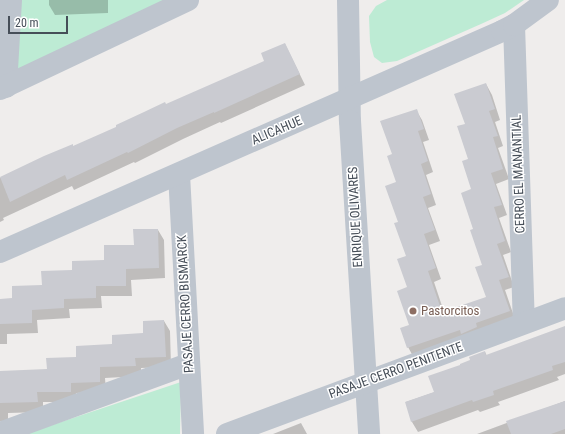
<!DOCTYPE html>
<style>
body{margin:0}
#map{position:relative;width:565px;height:434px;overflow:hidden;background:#efedec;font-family:"Roboto Condensed",sans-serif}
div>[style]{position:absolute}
.green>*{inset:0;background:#bdebd4}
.shadow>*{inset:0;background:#0003}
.building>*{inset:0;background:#cacbd1}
.minor>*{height:22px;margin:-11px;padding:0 11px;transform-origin:11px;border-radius:11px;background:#bec5ce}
.dots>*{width:11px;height:11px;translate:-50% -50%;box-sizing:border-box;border:2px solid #fff;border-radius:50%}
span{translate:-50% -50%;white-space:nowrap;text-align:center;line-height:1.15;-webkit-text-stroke:3px #fff;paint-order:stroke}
.street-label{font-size:13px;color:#464e58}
.education-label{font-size:13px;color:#785e54}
.left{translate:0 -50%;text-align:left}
.scale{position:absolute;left:8px;top:16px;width:60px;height:18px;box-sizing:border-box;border:2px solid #464e58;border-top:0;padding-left:5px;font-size:12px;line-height:14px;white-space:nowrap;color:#464e58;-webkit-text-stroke:3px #fff;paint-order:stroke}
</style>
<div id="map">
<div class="green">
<div style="clip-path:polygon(17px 0,176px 0,20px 71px,13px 67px)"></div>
<div style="clip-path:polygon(387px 0,524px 0,505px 13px,481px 24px,397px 61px,382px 63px,374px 57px,370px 42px,369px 16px,376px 6px)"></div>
<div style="clip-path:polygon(181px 382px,180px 434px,25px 434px)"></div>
</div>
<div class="shadow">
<div style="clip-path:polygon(49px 0,108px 0,108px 13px,55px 15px,49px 5px)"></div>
<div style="clip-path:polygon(285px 44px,305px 85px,221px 123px,220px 122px,183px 139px,135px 163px,134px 162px,74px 190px,72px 186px,3px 218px,4px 220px,0 222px,0 178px,45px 157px,73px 148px,266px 61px)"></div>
<div style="clip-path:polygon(486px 84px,492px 95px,500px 120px,495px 122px,503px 146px,498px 148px,509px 179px,496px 184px,507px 215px,499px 218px,511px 252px,503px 255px,514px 287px,505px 290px,516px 322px,414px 358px,408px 347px,410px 325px,407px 256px,399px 222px,397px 183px,393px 155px,416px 110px,422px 120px,429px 140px,423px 142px,433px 172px,426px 175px,436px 205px,428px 208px,440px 241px,429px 245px,441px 279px,434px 282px,444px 312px,487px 298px,483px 265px,474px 229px,473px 189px,466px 124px)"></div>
<div style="clip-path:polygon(158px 230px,164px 240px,165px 278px,131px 280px,132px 296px,101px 296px,102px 308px,69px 309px,70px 318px,37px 320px,38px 333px,7px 334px,7px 344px,0 344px,0 300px,13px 299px,73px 270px,105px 261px,135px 246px)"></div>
<div style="clip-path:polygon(164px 321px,170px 331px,171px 367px,141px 368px,141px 376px,105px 378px,106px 392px,76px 393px,76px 402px,43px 402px,43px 412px,8px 413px,8px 421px,0 421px,0 372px,48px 370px,144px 334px)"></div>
<div style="clip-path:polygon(565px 327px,565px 374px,557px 377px,559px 380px,498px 402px,500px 405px,480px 412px,478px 410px,418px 432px,412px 422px,406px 402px,435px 392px,471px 361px,485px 352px,487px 356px)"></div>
<div style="clip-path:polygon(565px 401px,565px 434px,477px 434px)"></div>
<div style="clip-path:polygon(301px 423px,307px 434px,273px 434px)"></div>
</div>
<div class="building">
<div style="clip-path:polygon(285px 43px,300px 74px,214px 113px,214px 112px,177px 128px,128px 153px,127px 152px,67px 180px,65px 175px,10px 202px,0 177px,44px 156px,73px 144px,73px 146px,116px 127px,116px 125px,144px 112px,165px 102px,166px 104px,264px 61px,261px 53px)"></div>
<div style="clip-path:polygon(486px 83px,495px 109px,489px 111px,498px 136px,493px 137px,503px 169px,491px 173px,502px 205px,494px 207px,505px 241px,497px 244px,509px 277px,499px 280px,510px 311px,476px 323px,477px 327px,461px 334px,460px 330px,407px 348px,400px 328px,409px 325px,397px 291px,407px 287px,397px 259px,406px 256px,394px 223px,398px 222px,385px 186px,396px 182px,387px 156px,392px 154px,380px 121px,417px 109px,424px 129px,418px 131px,428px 161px,421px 164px,431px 194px,423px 197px,435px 230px,424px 234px,436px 268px,428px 271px,442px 312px,486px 297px,475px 267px,482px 265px,470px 230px,473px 229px,461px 193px,471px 189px,462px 161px,468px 159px,457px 126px,465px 124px,454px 94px)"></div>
<div style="clip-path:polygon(133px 229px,158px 229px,159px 268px,126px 269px,126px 286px,96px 286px,96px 298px,64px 299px,64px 308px,32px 310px,32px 323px,0 324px,0 299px,12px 298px,12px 286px,42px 285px,41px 271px,72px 270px,72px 261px,104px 260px,104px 245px,134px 245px)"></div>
<div style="clip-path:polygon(164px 320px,166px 357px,135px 358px,136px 366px,100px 367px,100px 382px,71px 383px,71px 392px,37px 392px,38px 402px,0 403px,0 371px,47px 369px,46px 358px,76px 357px,76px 346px,112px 344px,112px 335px,143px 333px,143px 321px)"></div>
<div style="clip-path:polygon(565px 326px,565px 362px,552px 366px,553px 370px,493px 391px,494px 395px,473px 402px,472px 400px,411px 422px,405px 402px,434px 392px,428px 376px,460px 365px,460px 364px,470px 360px,469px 357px,485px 351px,486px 355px)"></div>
<div style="clip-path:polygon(565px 401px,565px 429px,551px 434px,511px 434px,506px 421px)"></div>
</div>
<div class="minor">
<div style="left:348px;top:0;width:121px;rotate:89.1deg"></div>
<div style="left:350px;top:121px;width:314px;rotate:86.5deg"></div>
<div style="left:514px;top:25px;width:298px;rotate:88.1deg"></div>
<div style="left:6px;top:87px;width:87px;rotate:-86.7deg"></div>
<div style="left:0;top:89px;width:208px;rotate:-25.3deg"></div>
<div style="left:179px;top:174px;width:260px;rotate:86.9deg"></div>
<div style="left:0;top:252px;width:548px;rotate:-23.76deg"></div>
<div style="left:502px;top:31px;width:13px;rotate:-27deg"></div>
<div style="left:514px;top:25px;width:42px;rotate:-36.3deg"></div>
<div style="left:0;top:433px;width:201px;rotate:-20.1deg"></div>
<div style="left:227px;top:434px;width:361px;rotate:-20.4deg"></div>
</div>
<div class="dots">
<div style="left:413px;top:311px;background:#8d6e63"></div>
</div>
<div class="street-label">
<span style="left:277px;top:131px;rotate:-23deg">ALICAHUE</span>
<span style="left:519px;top:174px;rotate:-92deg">CERRO EL MANANTIAL</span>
<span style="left:356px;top:217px;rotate:-93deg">ENRIQUE OLIVARES</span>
<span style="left:186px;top:304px;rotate:-93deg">PASAJE CERRO BISMARCK</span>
<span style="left:396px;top:371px;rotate:-20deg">PASAJE CERRO PENITENTE</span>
</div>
<div class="education-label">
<span class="left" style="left:421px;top:311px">Pastorcitos</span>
</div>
<div class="scale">20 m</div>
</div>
